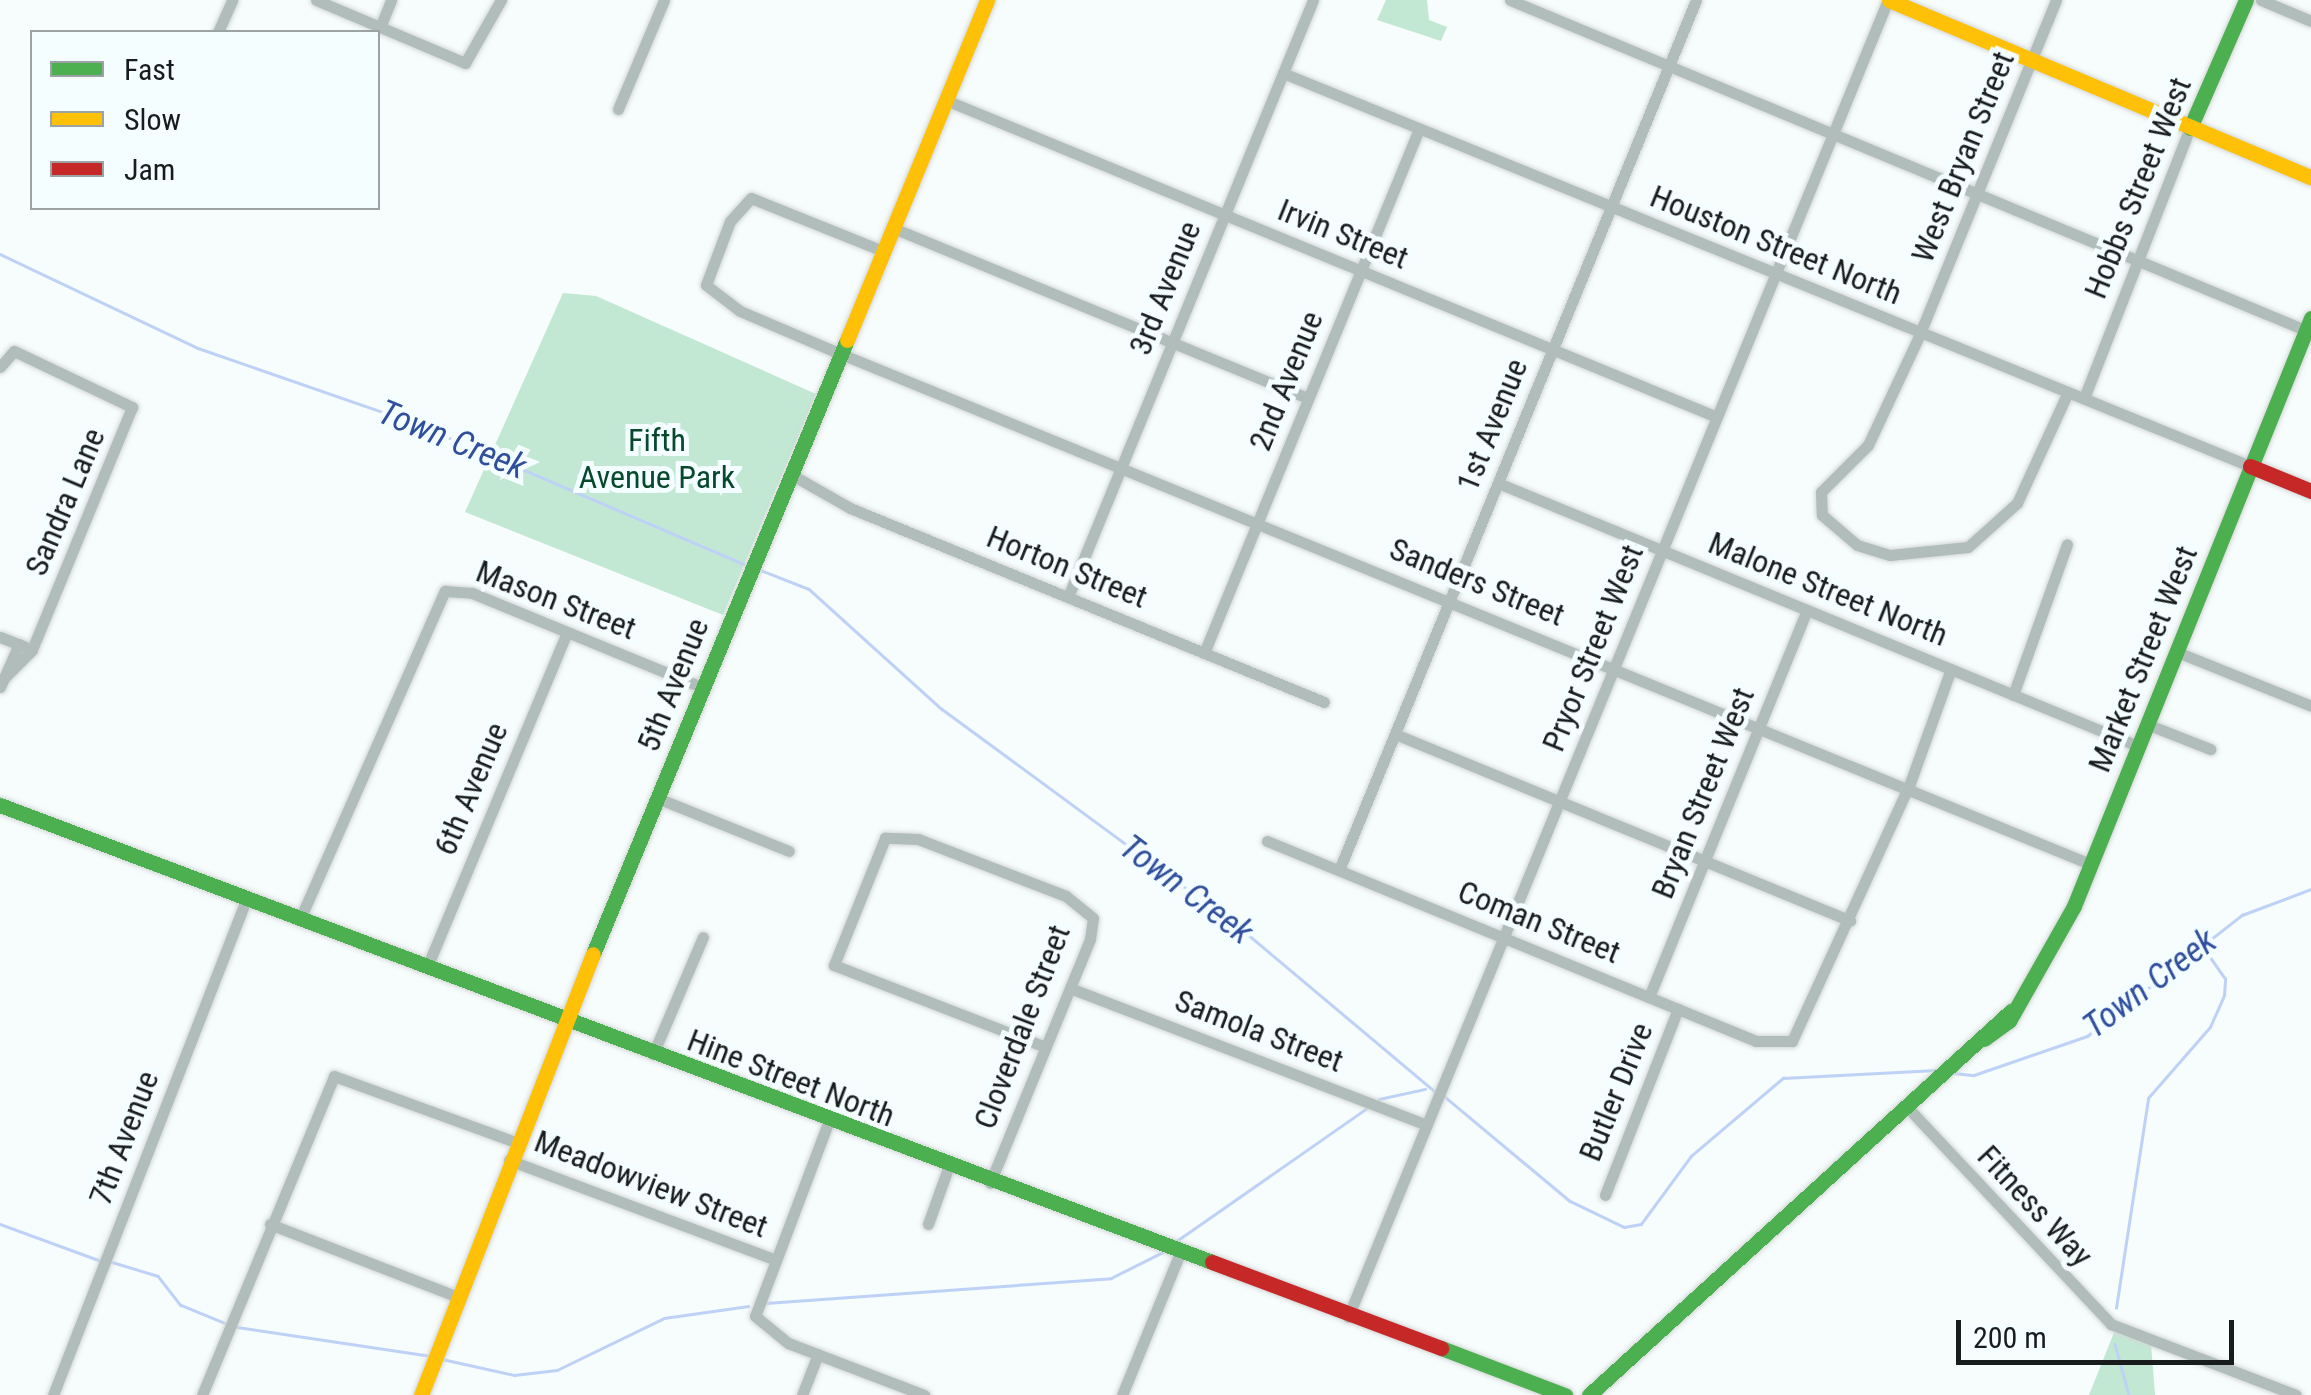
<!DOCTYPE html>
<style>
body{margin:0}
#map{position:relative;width:2311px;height:1395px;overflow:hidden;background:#f7fcfc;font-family:"Roboto Condensed",sans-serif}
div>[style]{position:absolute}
.green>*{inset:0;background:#c2e8d4}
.stream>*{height:2.5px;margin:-1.25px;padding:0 1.25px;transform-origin:1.25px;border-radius:1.25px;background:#bed1f7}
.roads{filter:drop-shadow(0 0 2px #d4d7d7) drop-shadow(0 0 2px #d4d7d7)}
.street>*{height:11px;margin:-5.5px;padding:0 5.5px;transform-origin:5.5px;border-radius:5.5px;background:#b0bdbb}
.fast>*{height:15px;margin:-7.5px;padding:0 7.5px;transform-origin:7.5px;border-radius:7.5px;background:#4caf50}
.slow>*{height:15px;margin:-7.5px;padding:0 7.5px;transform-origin:7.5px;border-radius:7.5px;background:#ffc107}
.jam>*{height:15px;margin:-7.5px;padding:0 7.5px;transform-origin:7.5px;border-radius:7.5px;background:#c62828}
span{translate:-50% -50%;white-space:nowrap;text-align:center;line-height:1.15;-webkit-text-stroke:10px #f4fdff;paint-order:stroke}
.street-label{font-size:32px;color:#181c1c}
.park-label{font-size:32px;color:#07492d}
.water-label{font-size:35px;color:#2f4f9d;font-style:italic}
.legend{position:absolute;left:30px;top:30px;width:350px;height:180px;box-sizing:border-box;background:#f4fdff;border:2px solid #9ca3a4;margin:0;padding:12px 18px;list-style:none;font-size:30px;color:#181c1c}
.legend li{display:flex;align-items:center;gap:20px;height:50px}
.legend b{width:50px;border:2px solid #9ca3a4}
.scale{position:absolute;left:1956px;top:1320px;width:278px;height:45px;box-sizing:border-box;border:5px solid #181c1c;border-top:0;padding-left:12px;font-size:30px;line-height:35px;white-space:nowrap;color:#181c1c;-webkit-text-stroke:8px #f4fdff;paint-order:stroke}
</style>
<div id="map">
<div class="green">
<div style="clip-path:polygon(1386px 0,1427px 0,1429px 20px,1447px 27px,1441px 41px,1377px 20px)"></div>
<div style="clip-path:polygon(563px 293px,596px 296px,816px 394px,723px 615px,465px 512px)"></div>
<div style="clip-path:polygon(2115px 1330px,2151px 1344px,2155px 1395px,2089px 1395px)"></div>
</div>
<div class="stream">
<div style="left:0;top:254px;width:219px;rotate:25.4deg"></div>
<div style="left:198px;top:348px;width:232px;rotate:19.1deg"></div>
<div style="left:417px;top:424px;width:358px;rotate:23.2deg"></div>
<div style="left:758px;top:569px;width:55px;rotate:21.4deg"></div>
<div style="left:809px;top:589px;width:179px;rotate:42.1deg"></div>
<div style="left:942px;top:709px;width:368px;rotate:36.3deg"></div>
<div style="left:1239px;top:927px;width:258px;rotate:40deg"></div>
<div style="left:1954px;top:1073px;width:20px;rotate:6deg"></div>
<div style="left:1974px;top:1075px;width:120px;rotate:-19deg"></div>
<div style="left:2087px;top:1036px;width:197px;rotate:-38deg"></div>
<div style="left:2242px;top:915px;width:74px;rotate:-20.6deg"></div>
<div style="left:1444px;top:1096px;width:164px;rotate:39.8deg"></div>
<div style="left:1570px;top:1201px;width:60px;rotate:25.7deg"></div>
<div style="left:1624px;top:1227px;width:17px;rotate:-10deg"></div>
<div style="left:1641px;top:1224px;width:84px;rotate:-53.7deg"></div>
<div style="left:1691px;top:1156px;width:121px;rotate:-40.3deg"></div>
<div style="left:1783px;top:1078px;width:153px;rotate:-3deg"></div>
<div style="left:1379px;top:1099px;width:47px;rotate:-12.3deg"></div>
<div style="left:0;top:1224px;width:108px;rotate:20.1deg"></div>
<div style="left:1175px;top:1242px;width:233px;rotate:-34.9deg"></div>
<div style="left:109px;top:1261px;width:51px;rotate:17deg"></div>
<div style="left:158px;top:1276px;width:37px;rotate:52deg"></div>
<div style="left:181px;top:1305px;width:48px;rotate:22.2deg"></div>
<div style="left:766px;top:1303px;width:346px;rotate:-4.1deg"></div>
<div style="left:1111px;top:1278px;width:60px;rotate:-26.6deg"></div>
<div style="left:2116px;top:1308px;width:212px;rotate:-81.3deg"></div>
<div style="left:2148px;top:1098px;width:94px;rotate:-48.9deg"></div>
<div style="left:2210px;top:1027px;width:35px;rotate:-66deg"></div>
<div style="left:2224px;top:995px;width:16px;rotate:-86deg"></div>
<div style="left:2225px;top:979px;width:35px;rotate:-125deg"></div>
<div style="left:237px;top:1327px;width:196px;rotate:8.5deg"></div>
<div style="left:2115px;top:1344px;width:53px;rotate:74.6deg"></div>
<div style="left:442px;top:1359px;width:74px;rotate:12.5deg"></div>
<div style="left:514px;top:1375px;width:43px;rotate:-6.6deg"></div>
<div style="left:557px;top:1370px;width:119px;rotate:-25.9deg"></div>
<div style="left:664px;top:1318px;width:85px;rotate:-8.1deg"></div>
</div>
<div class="roads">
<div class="street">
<div style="left:316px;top:0;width:162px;rotate:22.9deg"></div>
<div style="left:465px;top:63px;width:73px;rotate:-60.3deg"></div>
<div style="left:1510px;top:0;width:866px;rotate:22.54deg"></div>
<div style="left:2056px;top:0;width:361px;rotate:112.2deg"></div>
<div style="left:1920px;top:334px;width:123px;rotate:115.1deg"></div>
<div style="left:1868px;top:445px;width:66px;rotate:135deg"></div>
<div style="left:1821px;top:492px;width:23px;rotate:88deg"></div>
<div style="left:1822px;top:515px;width:46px;rotate:40.6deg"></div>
<div style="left:1857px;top:545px;width:34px;rotate:17deg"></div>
<div style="left:1890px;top:555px;width:78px;rotate:-5.9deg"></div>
<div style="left:1968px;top:547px;width:66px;rotate:-41.9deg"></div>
<div style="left:2017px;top:503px;width:122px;rotate:-65.3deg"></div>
<div style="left:2261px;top:0;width:54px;rotate:22.8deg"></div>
<div style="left:381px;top:25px;width:27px;rotate:-68deg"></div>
<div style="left:218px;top:32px;width:35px;rotate:-66deg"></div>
<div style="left:1283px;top:73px;width:1044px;rotate:22.12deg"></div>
<div style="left:948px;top:101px;width:831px;rotate:22.34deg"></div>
<div style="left:618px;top:109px;width:118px;rotate:-67.1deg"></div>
<div style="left:893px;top:228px;width:448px;rotate:22.3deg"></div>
<div style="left:883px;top:251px;width:142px;rotate:-158.1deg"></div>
<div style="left:751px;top:198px;width:31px;rotate:132deg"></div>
<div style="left:730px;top:221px;width:68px;rotate:110.6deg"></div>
<div style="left:706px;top:285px;width:43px;rotate:37.4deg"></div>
<div style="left:740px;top:311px;width:110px;rotate:23.1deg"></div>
<div style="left:841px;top:354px;width:1349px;rotate:22.21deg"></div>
<div style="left:0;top:367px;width:21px;rotate:-49deg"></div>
<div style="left:14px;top:351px;width:131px;rotate:25.4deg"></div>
<div style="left:132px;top:407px;width:263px;rotate:112.4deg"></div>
<div style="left:32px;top:650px;width:41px;rotate:135deg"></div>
<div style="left:2084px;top:398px;width:290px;rotate:-68.6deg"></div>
<div style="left:792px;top:475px;width:67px;rotate:29.6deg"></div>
<div style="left:850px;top:508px;width:512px;rotate:22.26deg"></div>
<div style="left:1498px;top:483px;width:692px;rotate:22.34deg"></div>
<div style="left:1068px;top:597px;width:645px;rotate:-67.69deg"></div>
<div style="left:0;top:637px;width:26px;rotate:21deg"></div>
<div style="left:2177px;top:652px;width:144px;rotate:21.9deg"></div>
<div style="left:1204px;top:653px;width:566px;rotate:-67.69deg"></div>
<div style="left:0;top:687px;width:47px;rotate:-66.2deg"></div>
<div style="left:2013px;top:695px;width:160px;rotate:-70.3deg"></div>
<div style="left:2149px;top:725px;width:66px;rotate:21.5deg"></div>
<div style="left:1395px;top:734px;width:492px;rotate:22.3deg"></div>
<div style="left:657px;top:798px;width:142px;rotate:21.9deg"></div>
<div style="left:1267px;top:841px;width:528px;rotate:22.24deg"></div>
<div style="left:1756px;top:1041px;width:36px"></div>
<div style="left:1792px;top:1041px;width:281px;rotate:-65.4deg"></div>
<div style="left:1909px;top:786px;width:124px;rotate:-70.3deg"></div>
<div style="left:1339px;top:870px;width:940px;rotate:-67.69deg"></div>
<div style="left:300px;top:919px;width:359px;rotate:-66.2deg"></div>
<div style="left:445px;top:591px;width:27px;rotate:4deg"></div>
<div style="left:472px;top:593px;width:248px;rotate:22.3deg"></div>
<div style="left:427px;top:967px;width:362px;rotate:-67.3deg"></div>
<div style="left:1070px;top:988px;width:382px;rotate:21deg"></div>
<div style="left:1649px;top:997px;width:418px;rotate:-67.8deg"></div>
<div style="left:653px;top:1054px;width:127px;rotate:-66.9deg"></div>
<div style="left:1909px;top:1109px;width:295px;rotate:46.8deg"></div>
<div style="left:2111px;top:1324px;width:198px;rotate:21deg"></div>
<div style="left:828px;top:1123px;width:206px;rotate:110.7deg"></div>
<div style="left:755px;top:1316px;width:43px;rotate:39.3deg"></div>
<div style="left:788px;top:1343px;width:146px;rotate:20.9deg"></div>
<div style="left:509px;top:1160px;width:283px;rotate:20.5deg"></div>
<div style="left:990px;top:1183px;width:264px;rotate:-67.7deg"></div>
<div style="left:1090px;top:939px;width:21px;rotate:-82deg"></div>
<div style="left:1093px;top:918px;width:35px;rotate:-141deg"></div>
<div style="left:1066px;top:896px;width:159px;rotate:-158.9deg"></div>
<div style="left:918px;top:839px;width:33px;rotate:-178deg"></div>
<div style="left:885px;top:838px;width:137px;rotate:111.9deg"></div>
<div style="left:834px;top:965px;width:226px;rotate:21.2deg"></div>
<div style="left:1605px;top:1195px;width:200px;rotate:-68.6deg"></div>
<div style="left:270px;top:1224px;width:202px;rotate:21.2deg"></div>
<div style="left:928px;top:1224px;width:59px;rotate:-70.3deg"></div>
<div style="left:1348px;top:1317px;width:1423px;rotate:-67.71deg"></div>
<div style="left:53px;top:1395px;width:531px;rotate:-68.7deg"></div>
<div style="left:202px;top:1395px;width:345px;rotate:-67.5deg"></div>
<div style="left:334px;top:1076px;width:193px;rotate:20deg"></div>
<div style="left:802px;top:1395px;width:44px;rotate:-68.7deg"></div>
<div style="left:1122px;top:1395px;width:151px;rotate:-67.8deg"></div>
</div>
<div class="fast">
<div style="left:2190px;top:128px;width:140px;rotate:-66.4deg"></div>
<div style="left:0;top:805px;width:1295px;rotate:20.66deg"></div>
<div style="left:593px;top:954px;width:664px;rotate:-67.53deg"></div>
<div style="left:1984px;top:1039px;width:31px;rotate:-36deg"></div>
<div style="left:2009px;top:1021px;width:132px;rotate:-60.5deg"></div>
<div style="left:2074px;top:906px;width:634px;rotate:-68.05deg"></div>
<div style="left:1441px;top:1348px;width:133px;rotate:20.8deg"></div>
<div style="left:1589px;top:1395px;width:571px;rotate:-42.3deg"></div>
</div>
<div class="slow">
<div style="left:1889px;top:0;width:458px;rotate:22.8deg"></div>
<div style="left:847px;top:340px;width:368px;rotate:-67.6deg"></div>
<div style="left:421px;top:1395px;width:473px;rotate:-68.7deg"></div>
</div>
<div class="jam">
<div style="left:2250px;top:466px;width:66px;rotate:22.3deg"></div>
<div style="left:1212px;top:1262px;width:245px;rotate:20.6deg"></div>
</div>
</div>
<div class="street-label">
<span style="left:1963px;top:157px;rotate:-68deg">West Bryan Street</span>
<span style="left:2138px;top:188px;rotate:-68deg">Hobbs Street West</span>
<span style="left:1343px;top:234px;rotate:22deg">Irvin Street</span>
<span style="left:1776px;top:245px;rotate:22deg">Houston Street North</span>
<span style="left:1165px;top:288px;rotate:-68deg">3rd Avenue</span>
<span style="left:1286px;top:381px;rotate:-68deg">2nd Avenue</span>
<span style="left:1492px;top:425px;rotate:-68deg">1st Avenue</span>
<span style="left:65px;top:502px;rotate:-67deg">Sandra Lane</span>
<span style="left:1067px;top:567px;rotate:22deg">Horton Street</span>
<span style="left:1477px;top:582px;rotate:22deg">Sanders Street</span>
<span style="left:1828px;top:589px;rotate:22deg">Malone Street North</span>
<span style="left:556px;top:600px;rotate:21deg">Mason Street</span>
<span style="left:1593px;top:648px;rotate:-68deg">Pryor Street West</span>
<span style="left:2143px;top:659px;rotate:-68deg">Market Street West</span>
<span style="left:673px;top:685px;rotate:-68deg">5th Avenue</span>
<span style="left:471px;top:789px;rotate:-67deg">6th Avenue</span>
<span style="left:1703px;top:793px;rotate:-68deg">Bryan Street West</span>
<span style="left:1539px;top:922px;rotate:22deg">Coman Street</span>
<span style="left:1022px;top:1027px;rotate:-69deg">Cloverdale Street</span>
<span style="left:1259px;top:1031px;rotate:21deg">Samola Street</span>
<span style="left:791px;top:1078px;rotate:21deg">Hine Street North</span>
<span style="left:1616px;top:1092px;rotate:-68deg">Butler Drive</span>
<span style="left:124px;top:1138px;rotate:-69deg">7th Avenue</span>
<span style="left:651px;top:1184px;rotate:21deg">Meadowview Street</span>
<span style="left:2035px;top:1206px;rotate:47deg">Fitness Way</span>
</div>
<div class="park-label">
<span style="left:657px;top:459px">Fifth<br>Avenue Park</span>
</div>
<div class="water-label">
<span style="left:452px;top:440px;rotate:22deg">Town Creek</span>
<span style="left:1186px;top:890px;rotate:37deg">Town Creek</span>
<span style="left:2150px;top:984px;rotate:-37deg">Town Creek</span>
</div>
<ul class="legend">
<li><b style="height:12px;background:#4caf50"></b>Fast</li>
<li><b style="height:12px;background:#ffc107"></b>Slow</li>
<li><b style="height:12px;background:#c62828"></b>Jam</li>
</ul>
<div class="scale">200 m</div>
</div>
